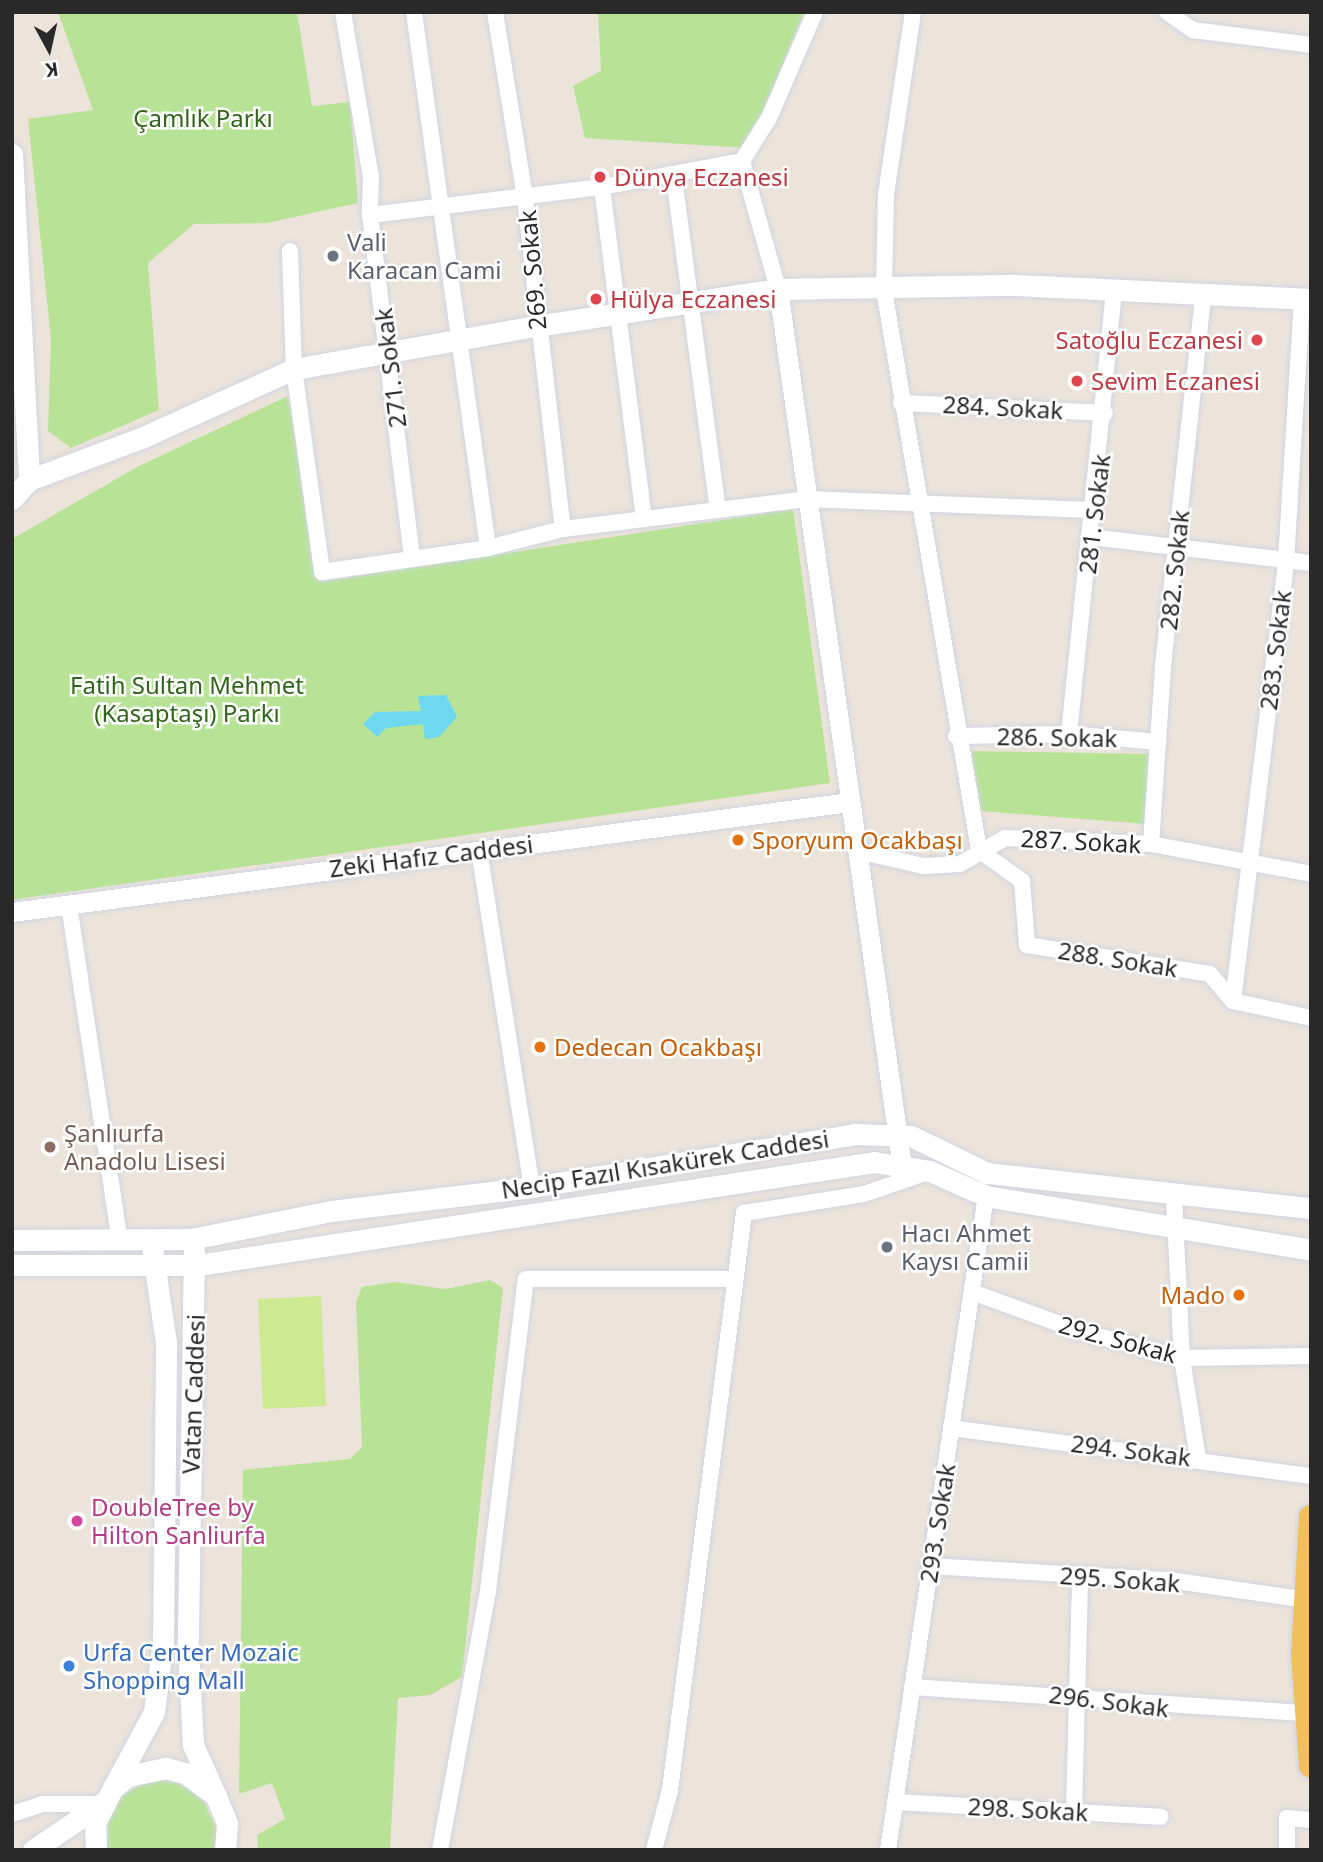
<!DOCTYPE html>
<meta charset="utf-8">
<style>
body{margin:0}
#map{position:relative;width:1323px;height:1862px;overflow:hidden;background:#ece3db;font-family:"Noto Sans",sans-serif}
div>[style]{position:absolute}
.green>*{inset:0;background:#b8e397}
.pitch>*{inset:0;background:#cdea92}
.water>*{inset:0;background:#6dd8ef}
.roads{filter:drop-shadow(0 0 2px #d0d5e2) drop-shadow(0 0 2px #d0d5e2)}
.minor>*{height:16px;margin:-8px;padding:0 8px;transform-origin:8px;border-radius:8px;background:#fff}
.tertiary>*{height:19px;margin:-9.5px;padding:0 9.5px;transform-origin:9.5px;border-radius:9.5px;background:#fff}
.secondary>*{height:21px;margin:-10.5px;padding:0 10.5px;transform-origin:10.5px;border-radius:10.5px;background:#fff}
.primary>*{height:24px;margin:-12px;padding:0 12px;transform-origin:12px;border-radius:12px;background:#f1c05b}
.dots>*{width:19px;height:19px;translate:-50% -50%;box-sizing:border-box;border:4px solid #fff;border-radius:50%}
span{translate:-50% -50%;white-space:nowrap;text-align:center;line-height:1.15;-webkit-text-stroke:5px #fff;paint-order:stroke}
.park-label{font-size:24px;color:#306619}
.health-label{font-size:24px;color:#be3a42}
.left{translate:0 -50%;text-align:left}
.right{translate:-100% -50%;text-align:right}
.worship-label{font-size:24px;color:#5b616d}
.street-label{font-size:24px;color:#292929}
.food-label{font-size:24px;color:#c56008}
.education-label{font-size:24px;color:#785e54}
.hotel-label{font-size:24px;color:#b23c85}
.shop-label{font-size:24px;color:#366cbe}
.frame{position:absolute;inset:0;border:14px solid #292929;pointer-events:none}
.north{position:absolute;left:14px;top:14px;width:70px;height:70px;-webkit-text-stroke:5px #fff;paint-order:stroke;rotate:172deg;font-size:19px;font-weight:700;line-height:28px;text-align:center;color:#292929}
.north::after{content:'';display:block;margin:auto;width:24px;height:32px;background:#292929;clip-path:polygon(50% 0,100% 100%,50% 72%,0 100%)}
</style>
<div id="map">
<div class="green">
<div style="clip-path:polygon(58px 12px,297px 12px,312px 106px,350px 102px,358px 203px,267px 223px,194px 224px,148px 263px,159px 410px,71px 448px,48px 431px,51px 339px,28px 119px,93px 110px)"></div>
<div style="clip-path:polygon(598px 12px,804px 12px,749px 148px,585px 138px,573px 86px,601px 71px)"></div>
<div style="clip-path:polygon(288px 396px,319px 582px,793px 509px,830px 783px,12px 900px,12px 539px,137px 467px)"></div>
<div style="clip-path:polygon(972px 751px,1152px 754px,1147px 824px,981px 811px)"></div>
<div style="clip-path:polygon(490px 1280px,503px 1288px,462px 1677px,430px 1695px,398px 1698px,390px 1850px,258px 1850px,257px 1835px,285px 1819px,272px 1783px,239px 1794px,243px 1470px,350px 1459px,362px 1447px,356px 1302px,362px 1287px,395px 1282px,446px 1289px)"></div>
<div style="clip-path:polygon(151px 1779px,187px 1785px,202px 1797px,217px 1831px,214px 1850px,107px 1850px,109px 1814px,118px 1798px)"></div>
</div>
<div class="pitch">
<div style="clip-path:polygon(321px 1296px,326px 1406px,263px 1409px,258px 1299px)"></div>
</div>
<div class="water">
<div style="clip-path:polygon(446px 695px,457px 717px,439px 737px,425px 739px,423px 724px,386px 728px,377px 737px,363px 724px,375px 712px,421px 711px,418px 696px)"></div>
</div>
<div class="roads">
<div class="minor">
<div style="left:343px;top:12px;width:167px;rotate:80.4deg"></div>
<div style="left:371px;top:177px;width:38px;rotate:92deg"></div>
<div style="left:370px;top:215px;width:346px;rotate:83deg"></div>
<div style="left:414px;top:12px;width:541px;rotate:82.14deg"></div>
<div style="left:495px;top:12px;width:188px;rotate:80.8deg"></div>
<div style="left:525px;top:198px;width:333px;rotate:83.5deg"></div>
<div style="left:913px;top:12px;width:184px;rotate:98.4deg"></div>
<div style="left:886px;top:194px;width:96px;rotate:91.2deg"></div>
<div style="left:884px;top:290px;width:568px;rotate:80.37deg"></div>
<div style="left:979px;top:850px;width:53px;rotate:35.8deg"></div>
<div style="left:1022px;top:881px;width:64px;rotate:85.5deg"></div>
<div style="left:1027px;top:945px;width:185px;rotate:9deg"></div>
<div style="left:1210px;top:974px;width:35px;rotate:50deg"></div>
<div style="left:1233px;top:1001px;width:80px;rotate:12.3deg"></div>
<div style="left:1167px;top:12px;width:32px;rotate:35deg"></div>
<div style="left:1193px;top:30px;width:119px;rotate:7.2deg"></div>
<div style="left:674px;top:177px;width:335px;rotate:82.5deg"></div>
<div style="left:602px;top:187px;width:335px;rotate:82.8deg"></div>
<div style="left:370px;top:215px;width:234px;rotate:-6.9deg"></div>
<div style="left:602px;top:187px;width:142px;rotate:-10.5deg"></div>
<div style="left:290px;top:251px;width:118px;rotate:88.1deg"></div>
<div style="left:294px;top:369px;width:205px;rotate:82.1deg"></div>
<div style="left:322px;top:572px;width:168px;rotate:-8.2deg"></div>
<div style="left:488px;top:548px;width:77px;rotate:-14.2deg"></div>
<div style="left:563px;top:529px;width:245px;rotate:-7deg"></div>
<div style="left:806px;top:499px;width:288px;rotate:2.2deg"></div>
<div style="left:778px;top:289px;width:133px;rotate:-105.7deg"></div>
<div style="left:742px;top:161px;width:51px;rotate:-57.9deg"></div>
<div style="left:769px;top:118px;width:116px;rotate:-66.5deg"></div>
<div style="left:901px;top:403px;width:204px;rotate:2.8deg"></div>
<div style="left:1090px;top:537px;width:223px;rotate:6.7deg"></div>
<div style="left:1069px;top:734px;width:443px;rotate:-84.2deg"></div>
<div style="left:956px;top:736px;width:113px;rotate:-1deg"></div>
<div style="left:1069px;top:734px;width:90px;rotate:5.1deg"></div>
<div style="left:1151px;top:844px;width:178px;rotate:-86.1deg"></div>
<div style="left:1163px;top:666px;width:372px;rotate:-83.8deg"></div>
<div style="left:479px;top:850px;width:341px;rotate:81.1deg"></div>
<div style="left:858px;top:851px;width:67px;rotate:13deg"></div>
<div style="left:923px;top:866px;width:37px;rotate:-3deg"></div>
<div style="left:960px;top:864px;width:52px;rotate:-30deg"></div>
<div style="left:1005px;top:838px;width:146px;rotate:2.4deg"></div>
<div style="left:1151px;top:844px;width:163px;rotate:10.6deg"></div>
<div style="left:69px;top:905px;width:336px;rotate:81.4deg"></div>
<div style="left:1233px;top:1001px;width:443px;rotate:-83.1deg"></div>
<div style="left:1286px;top:561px;width:262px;rotate:-86.5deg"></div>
<div style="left:1174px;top:1196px;width:162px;rotate:87.2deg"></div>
<div style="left:1182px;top:1358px;width:102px;rotate:81deg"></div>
<div style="left:972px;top:1292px;width:114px;rotate:20deg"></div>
<div style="left:1079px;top:1331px;width:106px;rotate:14.7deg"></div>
<div style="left:1182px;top:1358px;width:129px;rotate:-0.9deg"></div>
<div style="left:951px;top:1428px;width:363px;rotate:7.6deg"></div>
<div style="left:930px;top:1566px;width:239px;rotate:3.4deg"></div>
<div style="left:1169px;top:1580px;width:140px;rotate:8.2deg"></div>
<div style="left:912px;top:1687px;width:395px;rotate:3.8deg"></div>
<div style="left:895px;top:1802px;width:266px;rotate:3.2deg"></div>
<div style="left:1074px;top:1812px;width:236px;rotate:-88.5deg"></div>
<div style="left:12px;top:1814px;width:32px;rotate:-18deg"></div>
<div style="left:42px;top:1804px;width:59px"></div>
<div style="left:440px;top:1850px;width:263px;rotate:-79.5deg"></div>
<div style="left:488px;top:1591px;width:314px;rotate:-83.1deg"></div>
<div style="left:526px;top:1279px;width:209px"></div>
<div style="left:654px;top:1850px;width:62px;rotate:-75.1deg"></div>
<div style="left:670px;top:1790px;width:582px;rotate:-82.69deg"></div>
<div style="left:744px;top:1213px;width:121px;rotate:-9deg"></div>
<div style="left:864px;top:1194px;width:68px;rotate:-19deg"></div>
<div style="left:888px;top:1850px;width:661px;rotate:-81.48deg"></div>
<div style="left:1287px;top:1850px;width:32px;rotate:-90deg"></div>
<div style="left:1287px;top:1818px;width:24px;rotate:5deg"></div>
</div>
<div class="tertiary">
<div style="left:778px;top:289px;width:887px;rotate:81.96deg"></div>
<div style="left:12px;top:912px;width:845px;rotate:-7.48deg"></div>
</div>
<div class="secondary">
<div style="left:12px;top:154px;width:326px;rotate:87deg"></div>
<div style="left:12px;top:499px;width:25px;rotate:-48deg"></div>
<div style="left:29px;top:480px;width:120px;rotate:-20.6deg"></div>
<div style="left:141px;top:438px;width:168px;rotate:-24.3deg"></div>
<div style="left:294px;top:369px;width:246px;rotate:-10.1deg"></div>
<div style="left:536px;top:326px;width:245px;rotate:-8.7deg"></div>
<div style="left:778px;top:289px;width:237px;rotate:-1deg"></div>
<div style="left:1015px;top:285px;width:296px;rotate:2.7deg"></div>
<div style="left:12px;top:1240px;width:179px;rotate:-0.3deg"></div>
<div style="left:191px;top:1239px;width:143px;rotate:-11.3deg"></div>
<div style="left:331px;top:1211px;width:202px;rotate:-6.8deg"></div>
<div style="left:532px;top:1187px;width:326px;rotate:-9.3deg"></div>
<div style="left:854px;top:1134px;width:57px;rotate:2deg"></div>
<div style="left:911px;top:1136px;width:85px;rotate:26deg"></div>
<div style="left:987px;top:1173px;width:326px;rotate:6.2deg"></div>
<div style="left:194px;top:1251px;width:396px;rotate:90.9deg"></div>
<div style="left:188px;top:1647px;width:98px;rotate:87.1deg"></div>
<div style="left:193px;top:1745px;width:56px;rotate:65.7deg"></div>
<div style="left:12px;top:1265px;width:186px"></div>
<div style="left:198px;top:1265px;width:684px;rotate:-8.66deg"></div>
<div style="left:874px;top:1162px;width:57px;rotate:9.1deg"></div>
<div style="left:930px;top:1171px;width:61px;rotate:24.1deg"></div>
<div style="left:986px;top:1196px;width:329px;rotate:9.4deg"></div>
<div style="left:113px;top:1788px;width:86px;rotate:-61.7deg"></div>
<div style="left:154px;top:1712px;width:72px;rotate:-82.8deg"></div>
<div style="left:163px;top:1641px;width:298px;rotate:-89.4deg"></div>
<div style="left:166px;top:1343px;width:97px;rotate:-98.3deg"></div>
<div style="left:33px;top:1850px;width:82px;rotate:-34.1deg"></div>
<div style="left:96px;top:1850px;width:27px;rotate:-92deg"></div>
<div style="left:95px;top:1823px;width:39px;rotate:-63deg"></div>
<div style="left:113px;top:1788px;width:19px;rotate:-39deg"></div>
<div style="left:128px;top:1776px;width:39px;rotate:-12deg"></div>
<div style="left:166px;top:1768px;width:20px;rotate:15deg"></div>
<div style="left:185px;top:1773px;width:39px;rotate:37deg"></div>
<div style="left:216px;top:1796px;width:29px;rotate:68deg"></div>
<div style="left:227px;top:1823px;width:27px;rotate:94deg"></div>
</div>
<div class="primary">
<div style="left:1311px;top:1517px;width:137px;rotate:93.3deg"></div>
<div style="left:1303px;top:1654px;width:112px;rotate:85.9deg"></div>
</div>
</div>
<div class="dots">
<div style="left:600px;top:177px;background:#e0444e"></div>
<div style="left:333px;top:256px;background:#6b7280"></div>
<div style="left:596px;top:299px;background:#e0444e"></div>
<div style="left:1257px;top:340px;background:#e0444e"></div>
<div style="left:1077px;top:381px;background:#e0444e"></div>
<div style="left:738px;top:840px;background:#e8710a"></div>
<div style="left:540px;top:1047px;background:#e8710a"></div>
<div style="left:50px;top:1147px;background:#8d6e63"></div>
<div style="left:887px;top:1247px;background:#6b7280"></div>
<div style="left:1239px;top:1295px;background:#e8710a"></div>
<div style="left:77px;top:1521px;background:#d1479c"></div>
<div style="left:69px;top:1666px;background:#3f7fe0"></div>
</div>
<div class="park-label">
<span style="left:203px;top:118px">Çamlık Parkı</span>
<span style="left:187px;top:699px">Fatih Sultan Mehmet<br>(Kasaptaşı) Parkı</span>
</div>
<div class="health-label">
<span class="left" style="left:614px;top:177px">Dünya Eczanesi</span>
<span class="left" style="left:610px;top:299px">Hülya Eczanesi</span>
<span class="right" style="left:1243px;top:340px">Satoğlu Eczanesi</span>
<span class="left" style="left:1091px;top:381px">Sevim Eczanesi</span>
</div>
<div class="worship-label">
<span class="left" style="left:347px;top:256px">Vali<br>Karacan Cami</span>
<span class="left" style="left:901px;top:1247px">Hacı Ahmet<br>Kaysı Camii</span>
</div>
<div class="street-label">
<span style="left:532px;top:270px;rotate:-95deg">269. Sokak</span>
<span style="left:390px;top:368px;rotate:-97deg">271. Sokak</span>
<span style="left:1003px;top:407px;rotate:3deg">284. Sokak</span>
<span style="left:1094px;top:514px;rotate:-83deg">281. Sokak</span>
<span style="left:1174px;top:570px;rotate:-84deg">282. Sokak</span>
<span style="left:1275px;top:650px;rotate:-83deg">283. Sokak</span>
<span style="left:1057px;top:737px;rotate:1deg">286. Sokak</span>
<span style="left:1081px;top:841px;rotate:3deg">287. Sokak</span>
<span style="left:431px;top:856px;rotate:-7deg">Zeki Hafız Caddesi</span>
<span style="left:1118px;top:959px;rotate:9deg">288. Sokak</span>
<span style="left:665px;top:1164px;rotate:-9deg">Necip Fazıl Kısakürek Caddesi</span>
<span style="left:1118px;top:1339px;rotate:15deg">292. Sokak</span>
<span style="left:193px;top:1394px;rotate:-88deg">Vatan Caddesi</span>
<span style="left:1131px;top:1450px;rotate:7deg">294. Sokak</span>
<span style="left:937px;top:1523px;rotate:-81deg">293. Sokak</span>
<span style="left:1120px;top:1579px;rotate:4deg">295. Sokak</span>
<span style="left:1109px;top:1701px;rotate:7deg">296. Sokak</span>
<span style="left:1028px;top:1809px;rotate:3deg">298. Sokak</span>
</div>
<div class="food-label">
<span class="left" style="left:752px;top:840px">Sporyum Ocakbaşı</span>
<span class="left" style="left:554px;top:1047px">Dedecan Ocakbaşı</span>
<span class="right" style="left:1225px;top:1295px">Mado</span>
</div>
<div class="education-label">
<span class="left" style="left:64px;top:1147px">Şanlıurfa<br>Anadolu Lisesi</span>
</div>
<div class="hotel-label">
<span class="left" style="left:91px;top:1521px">DoubleTree by<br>Hilton Sanliurfa</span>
</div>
<div class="shop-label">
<span class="left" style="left:83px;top:1666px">Urfa Center Mozaic<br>Shopping Mall</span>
</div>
<div class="frame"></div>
<div class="north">K</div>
</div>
